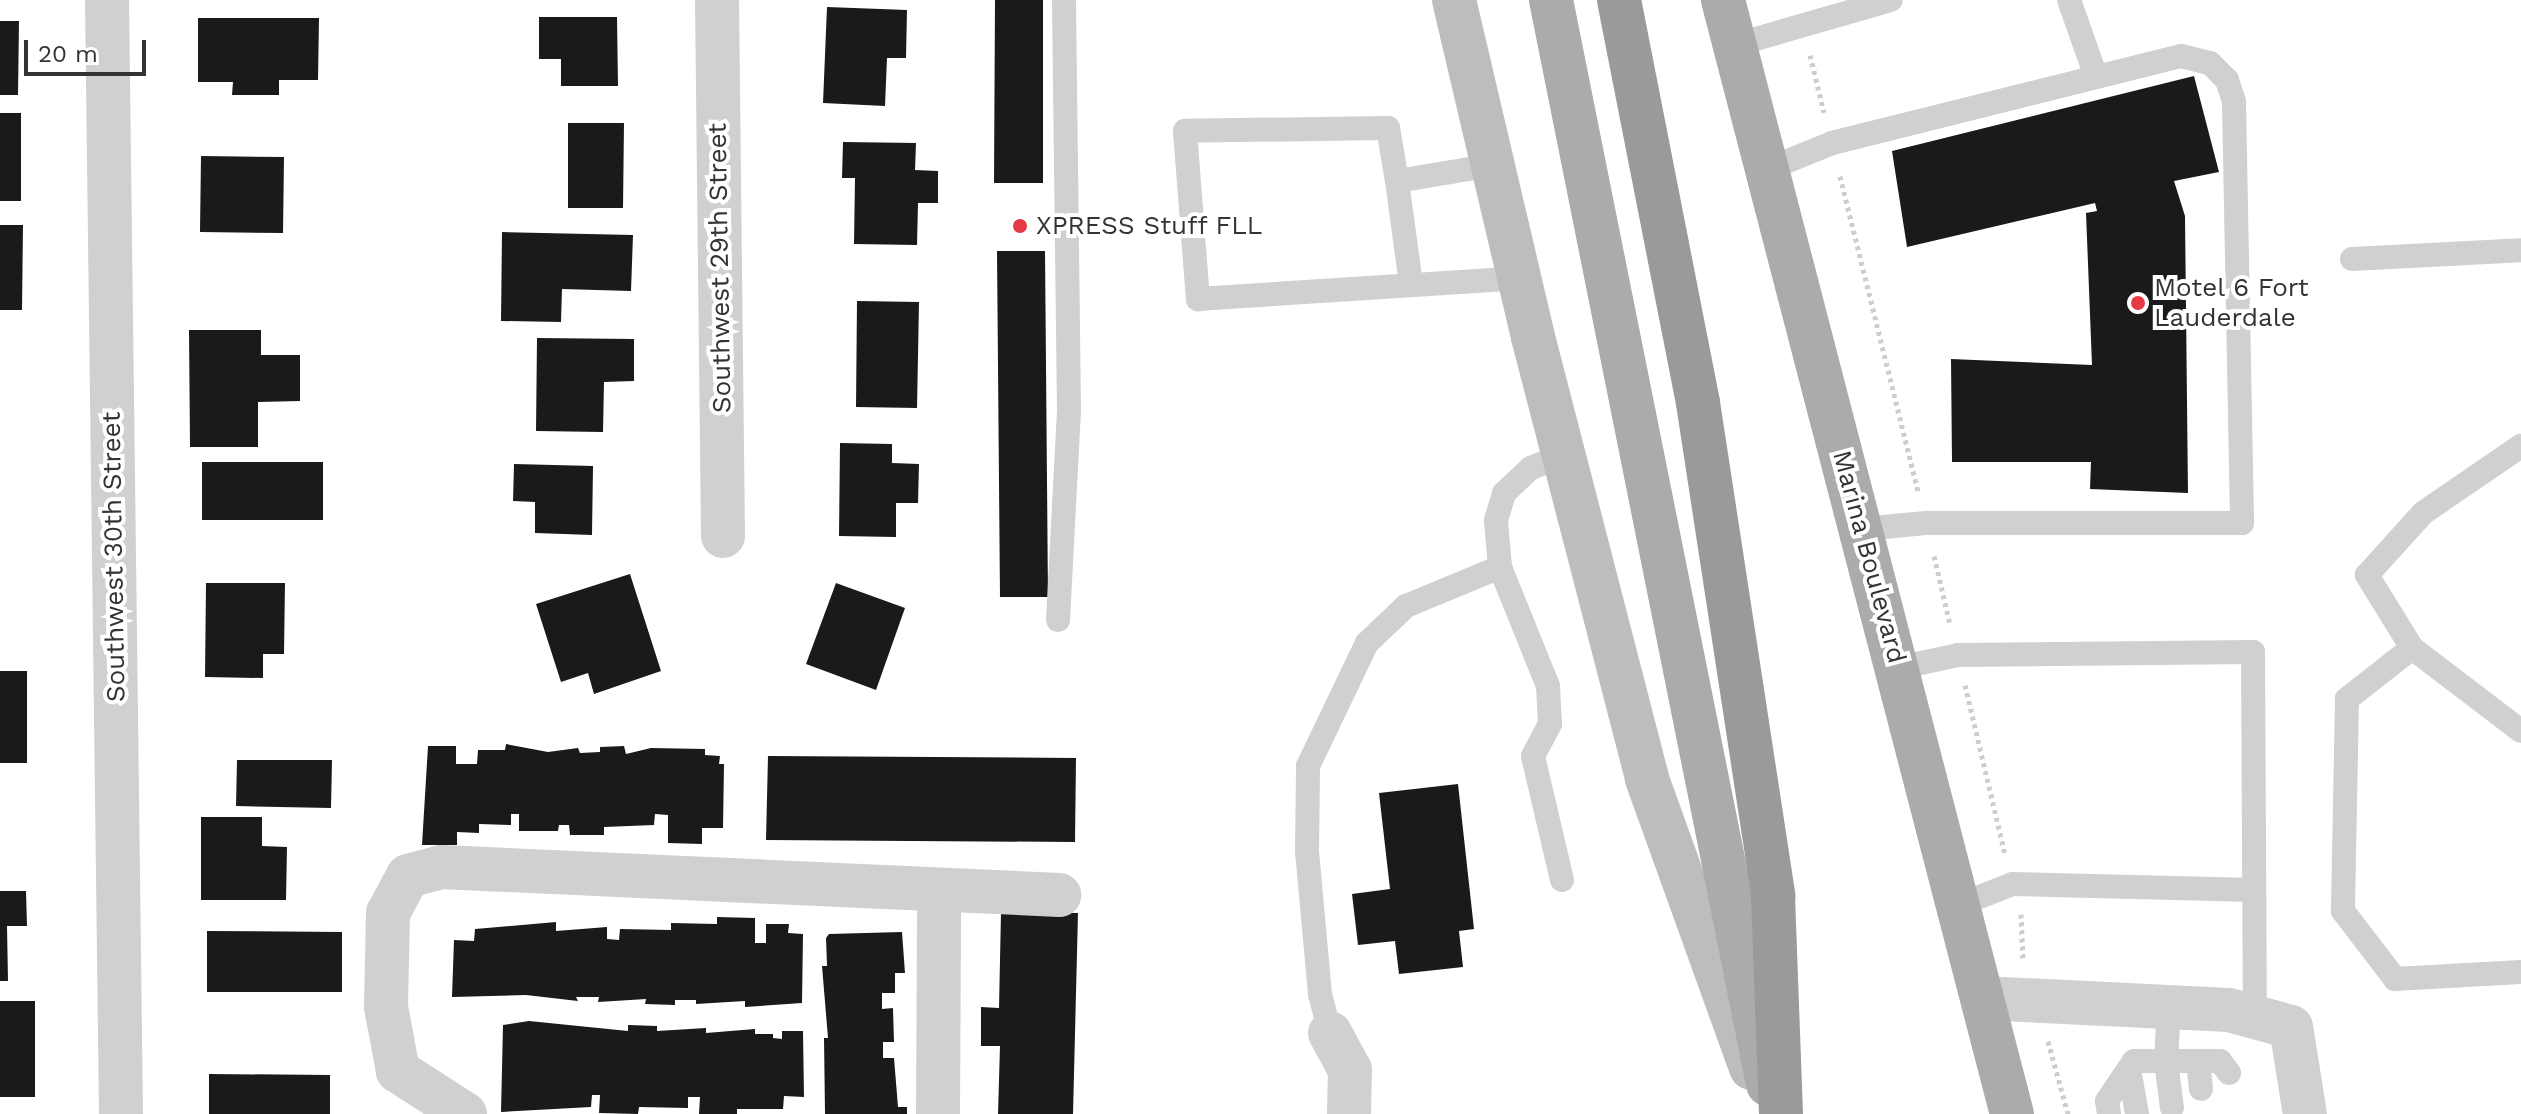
<!DOCTYPE html>
<style>
body{margin:0}
#map{position:relative;width:2521px;height:1114px;overflow:hidden;background:#fff;font-family:"Work Sans",sans-serif}
div>[style]{position:absolute}
.building>*{inset:0;background:#1a1a1a}
.path>*{height:5px;margin-top:-2.5px;transform-origin:0;background:repeating-linear-gradient(90deg,#cdcdcd 0 4px,transparent 0 8px)}
.service>*{height:24px;margin:-12px;padding:0 12px;transform-origin:12px;border-radius:12px;background:#d0d0d0}
.minor>*{height:44px;margin:-22px;padding:0 22px;transform-origin:22px;border-radius:22px;background:#d0d0d0}
.secondary>*{height:44px;margin:-22px;padding:0 22px;transform-origin:22px;border-radius:22px;background:#bdbdbd}
.primary>*{height:44px;margin:-22px;padding:0 22px;transform-origin:22px;border-radius:22px;background:#ababab}
.motorway>*{height:44px;margin:-22px;padding:0 22px;transform-origin:22px;border-radius:22px;background:#9a9a9a}
.dots>*{width:22px;height:22px;translate:-50% -50%;box-sizing:border-box;border:4px solid #fff;border-radius:50%}
span{translate:-50% -50%;white-space:nowrap;text-align:center;line-height:1.15;-webkit-text-stroke:8px #fff;paint-order:stroke}
.poi-label{font-size:26px;color:#333}
.left{translate:0 -50%;text-align:left}
.street-label{font-size:26px;color:#333}
.scale{position:absolute;left:24px;top:40px;width:122px;height:36px;box-sizing:border-box;border:4px solid #333;border-top:0;padding-left:10px;font-size:24px;line-height:28px;white-space:nowrap;color:#333;-webkit-text-stroke:6px #fff;paint-order:stroke}
</style>
<div id="map">
<div class="building">
<div style="clip-path:polygon(995px 0,1043px 0,1043px 183px,994px 183px)"></div>
<div style="clip-path:polygon(827px 7px,907px 10px,906px 58px,887px 58px,885px 106px,823px 103px)"></div>
<div style="clip-path:polygon(539px 17px,617px 17px,618px 86px,561px 86px,561px 59px,539px 59px)"></div>
<div style="clip-path:polygon(198px 18px,319px 18px,318px 80px,279px 80px,279px 95px,232px 95px,233px 82px,198px 82px)"></div>
<div style="clip-path:polygon(0 21px,19px 21px,18px 95px,0 95px)"></div>
<div style="clip-path:polygon(2194px 76px,2219px 172px,2174px 181px,2185px 216px,2188px 493px,2090px 489px,2091px 462px,1952px 462px,1951px 359px,2092px 365px,2086px 213px,2097px 211px,2095px 203px,1907px 247px,1892px 151px)"></div>
<div style="clip-path:polygon(0 113px,21px 113px,21px 201px,0 201px)"></div>
<div style="clip-path:polygon(568px 123px,624px 123px,623px 208px,568px 208px)"></div>
<div style="clip-path:polygon(843px 142px,916px 143px,915px 170px,938px 171px,938px 203px,918px 203px,917px 245px,854px 244px,855px 178px,842px 178px)"></div>
<div style="clip-path:polygon(201px 156px,284px 157px,283px 233px,200px 232px)"></div>
<div style="clip-path:polygon(0 225px,23px 225px,22px 310px,0 310px)"></div>
<div style="clip-path:polygon(502px 232px,633px 235px,631px 291px,562px 289px,561px 322px,501px 321px)"></div>
<div style="clip-path:polygon(997px 251px,1045px 251px,1048px 597px,1000px 597px)"></div>
<div style="clip-path:polygon(857px 301px,919px 302px,917px 408px,856px 407px)"></div>
<div style="clip-path:polygon(189px 330px,261px 330px,261px 355px,300px 355px,300px 401px,258px 402px,258px 447px,190px 447px)"></div>
<div style="clip-path:polygon(537px 338px,634px 339px,634px 381px,604px 382px,603px 432px,536px 431px)"></div>
<div style="clip-path:polygon(840px 443px,892px 444px,892px 463px,919px 464px,918px 503px,896px 503px,896px 537px,839px 536px)"></div>
<div style="clip-path:polygon(202px 462px,323px 462px,323px 520px,202px 520px)"></div>
<div style="clip-path:polygon(514px 464px,593px 466px,592px 535px,535px 533px,535px 502px,513px 501px)"></div>
<div style="clip-path:polygon(630px 574px,661px 671px,594px 694px,588px 673px,561px 682px,536px 604px)"></div>
<div style="clip-path:polygon(206px 583px,285px 583px,284px 654px,263px 654px,263px 678px,205px 677px)"></div>
<div style="clip-path:polygon(836px 583px,905px 608px,876px 690px,806px 664px)"></div>
<div style="clip-path:polygon(0 671px,27px 671px,27px 763px,0 763px)"></div>
<div style="clip-path:polygon(506px 744px,548px 752px,578px 748px,580px 753px,600px 752px,600px 747px,624px 746px,626px 754px,651px 748px,705px 749px,705px 755px,720px 756px,719px 764px,724px 764px,723px 828px,702px 828px,702px 844px,668px 843px,668px 815px,655px 814px,654px 825px,604px 827px,604px 835px,570px 835px,569px 825px,559px 825px,558px 831px,519px 831px,519px 814px,511px 814px,511px 825px,479px 824px,479px 833px,457px 832px,457px 845px,422px 845px,428px 746px,456px 746px,456px 764px,477px 764px,478px 750px,505px 750px)"></div>
<div style="clip-path:polygon(768px 756px,1076px 758px,1075px 842px,766px 840px)"></div>
<div style="clip-path:polygon(237px 760px,332px 760px,331px 808px,236px 806px)"></div>
<div style="clip-path:polygon(1458px 784px,1474px 929px,1459px 931px,1463px 967px,1399px 974px,1395px 941px,1358px 945px,1352px 894px,1390px 889px,1379px 793px)"></div>
<div style="clip-path:polygon(201px 817px,262px 817px,262px 846px,287px 847px,286px 900px,201px 900px)"></div>
<div style="clip-path:polygon(0 891px,26px 891px,27px 926px,7px 926px,8px 981px,0 981px)"></div>
<div style="clip-path:polygon(1001px 912px,1078px 913px,1073px 1114px,998px 1114px,1000px 1046px,981px 1046px,981px 1007px,999px 1008px)"></div>
<div style="clip-path:polygon(717px 917px,755px 918px,755px 943px,766px 943px,766px 924px,789px 924px,788px 933px,803px 934px,802px 1003px,745px 1007px,745px 1001px,696px 1004px,696px 1000px,675px 1000px,675px 1005px,645px 1004px,646px 999px,598px 1002px,599px 997px,576px 997px,578px 1001px,526px 995px,452px 997px,454px 940px,474px 941px,475px 929px,556px 922px,556px 931px,607px 927px,607px 939px,619px 940px,620px 929px,671px 930px,671px 923px,717px 924px)"></div>
<div style="clip-path:polygon(207px 931px,342px 932px,342px 992px,207px 992px)"></div>
<div style="clip-path:polygon(902px 932px,905px 973px,895px 973px,895px 993px,882px 993px,882px 1009px,893px 1008px,894px 1042px,883px 1042px,883px 1058px,894px 1058px,898px 1107px,907px 1107px,907px 1114px,825px 1114px,824px 1038px,828px 1038px,822px 966px,827px 966px,826px 938px,829px 934px)"></div>
<div style="clip-path:polygon(0 1001px,35px 1001px,35px 1097px,0 1097px)"></div>
<div style="clip-path:polygon(529px 1021px,628px 1031px,628px 1025px,657px 1026px,657px 1031px,706px 1028px,706px 1033px,755px 1029px,755px 1034px,773px 1034px,773px 1038px,782px 1039px,782px 1031px,803px 1031px,804px 1097px,784px 1096px,783px 1109px,737px 1109px,737px 1114px,699px 1114px,700px 1097px,688px 1097px,688px 1108px,639px 1107px,638px 1114px,599px 1113px,600px 1095px,592px 1095px,591px 1107px,501px 1112px,503px 1025px)"></div>
<div style="clip-path:polygon(209px 1074px,330px 1075px,330px 1114px,209px 1114px)"></div>
</div>
<div class="path">
<div style="left:1810px;top:55px;width:59px;rotate:76.2deg"></div>
<div style="left:1840px;top:176px;width:325px;rotate:76.1deg"></div>
<div style="left:1934px;top:556px;width:70px;rotate:76.8deg"></div>
<div style="left:1965px;top:685px;width:174px;rotate:76.7deg"></div>
<div style="left:2021px;top:914px;width:45px;rotate:87.5deg"></div>
<div style="left:2048px;top:1041px;width:76px;rotate:74.7deg"></div>
</div>
<div class="service">
<div style="left:2069px;top:0;width:78px;rotate:70.6deg"></div>
<div style="left:1735px;top:45px;width:162px;rotate:-16.1deg"></div>
<div style="left:1493px;top:165px;width:97px;rotate:170.5deg"></div>
<div style="left:1397px;top:181px;width:54px;rotate:-99.6deg"></div>
<div style="left:1388px;top:128px;width:203px;rotate:179.2deg"></div>
<div style="left:1185px;top:131px;width:169px;rotate:85.6deg"></div>
<div style="left:1198px;top:299px;width:322px;rotate:-3.7deg"></div>
<div style="left:1768px;top:169px;width:69px;rotate:-22.1deg"></div>
<div style="left:1832px;top:143px;width:360px;rotate:-14deg"></div>
<div style="left:2181px;top:56px;width:30px;rotate:14deg"></div>
<div style="left:2210px;top:63px;width:24px;rotate:45deg"></div>
<div style="left:2227px;top:80px;width:23px;rotate:72deg"></div>
<div style="left:2234px;top:102px;width:421px;rotate:88.9deg"></div>
<div style="left:2242px;top:523px;width:316px;rotate:180deg"></div>
<div style="left:1926px;top:523px;width:64px;rotate:174.6deg"></div>
<div style="left:1397px;top:181px;width:105px;rotate:82.3deg"></div>
<div style="left:2352px;top:259px;width:169px;rotate:-3deg"></div>
<div style="left:1058px;top:620px;width:209px;rotate:-87deg"></div>
<div style="left:1069px;top:411px;width:411px;rotate:-90.7deg"></div>
<div style="left:2412px;top:648px;width:86px;rotate:-121.7deg"></div>
<div style="left:2367px;top:575px;width:84px;rotate:-47.9deg"></div>
<div style="left:2423px;top:513px;width:119px;rotate:-34.4deg"></div>
<div style="left:1898px;top:668px;width:61px;rotate:-12.2deg"></div>
<div style="left:1958px;top:655px;width:295px;rotate:-0.6deg"></div>
<div style="left:2253px;top:652px;width:366px;rotate:89.7deg"></div>
<div style="left:2521px;top:731px;width:137px;rotate:-142.7deg"></div>
<div style="left:2412px;top:648px;width:83px;rotate:141.9deg"></div>
<div style="left:2347px;top:699px;width:212px;rotate:91.1deg"></div>
<div style="left:2343px;top:911px;width:86px;rotate:52.6deg"></div>
<div style="left:2395px;top:979px;width:126px;rotate:-3.2deg"></div>
<div style="left:1562px;top:880px;width:127px;rotate:-103.2deg"></div>
<div style="left:1533px;top:756px;width:36px;rotate:-62deg"></div>
<div style="left:1550px;top:724px;width:38px;rotate:-93deg"></div>
<div style="left:1548px;top:686px;width:128px;rotate:-112deg"></div>
<div style="left:1500px;top:567px;width:47px;rotate:-94.9deg"></div>
<div style="left:1496px;top:520px;width:28px;rotate:-73deg"></div>
<div style="left:1504px;top:493px;width:37px;rotate:-43deg"></div>
<div style="left:1531px;top:468px;width:35px;rotate:-22deg"></div>
<div style="left:1959px;top:905px;width:58px;rotate:-21.3deg"></div>
<div style="left:2013px;top:884px;width:241px;rotate:1.4deg"></div>
<div style="left:2169px;top:1007px;width:54px;rotate:93.2deg"></div>
<div style="left:2166px;top:1061px;width:47px;rotate:82.7deg"></div>
<div style="left:1330px;top:1033px;width:40px;rotate:-104.4deg"></div>
<div style="left:1320px;top:994px;width:143px;rotate:-95.2deg"></div>
<div style="left:1307px;top:852px;width:86px;rotate:-89.3deg"></div>
<div style="left:1308px;top:766px;width:136px;rotate:-64.4deg"></div>
<div style="left:1367px;top:643px;width:54px;rotate:-43.5deg"></div>
<div style="left:1406px;top:606px;width:102px;rotate:-22.5deg"></div>
<div style="left:2198px;top:1061px;width:28px;rotate:84deg"></div>
<div style="left:2129px;top:1069px;width:46px;rotate:79.9deg"></div>
<div style="left:2109px;top:1114px;width:13px;rotate:-99deg"></div>
<div style="left:2107px;top:1101px;width:48px;rotate:-56deg"></div>
<div style="left:2134px;top:1061px;width:86px"></div>
<div style="left:2220px;top:1061px;width:15px;rotate:53deg"></div>
</div>
<div class="minor">
<div style="left:107px;top:0;width:1114px;rotate:89.28deg"></div>
<div style="left:717px;top:0;width:536px;rotate:89.36deg"></div>
<div style="left:1983px;top:998px;width:246px;rotate:2.8deg"></div>
<div style="left:2229px;top:1010px;width:64px;rotate:15.3deg"></div>
<div style="left:2291px;top:1027px;width:88px;rotate:80.9deg"></div>
<div style="left:1330px;top:1033px;width:42px;rotate:61.6deg"></div>
<div style="left:1350px;top:1070px;width:44px;rotate:91.3deg"></div>
<div style="left:465px;top:1114px;width:80px;rotate:-147.3deg"></div>
<div style="left:398px;top:1071px;width:65px;rotate:-100.6deg"></div>
<div style="left:386px;top:1007px;width:94px;rotate:-88.8deg"></div>
<div style="left:388px;top:913px;width:42px;rotate:-61.6deg"></div>
<div style="left:408px;top:876px;width:34px;rotate:-15deg"></div>
<div style="left:441px;top:867px;width:619px;rotate:2.59deg"></div>
<div style="left:938px;top:1114px;width:221px;rotate:-89.7deg"></div>
</div>
<div class="secondary">
<div style="left:1454px;top:0;width:346px;rotate:76.8deg"></div>
<div style="left:1533px;top:337px;width:456px;rotate:75.5deg"></div>
<div style="left:1647px;top:779px;width:307px;rotate:70.2deg"></div>
</div>
<div class="primary">
<div style="left:1551px;top:0;width:1106px;rotate:78.68deg"></div>
<div style="left:1723px;top:0;width:1151px;rotate:75.46deg"></div>
</div>
<div class="motorway">
<div style="left:1619px;top:0;width:411px;rotate:78.9deg"></div>
<div style="left:1698px;top:403px;width:499px;rotate:81.3deg"></div>
<div style="left:1773px;top:896px;width:218px;rotate:87.9deg"></div>
</div>
<div class="dots">
<div style="left:1020px;top:226px;background:#e63946"></div>
<div style="left:2138px;top:303px;background:#e63946"></div>
</div>
<div class="poi-label">
<span class="left" style="left:1036px;top:226px">XPRESS Stuff FLL</span>
<span class="left" style="left:2154px;top:303px">Motel 6 Fort<br>Lauderdale</span>
</div>
<div class="street-label">
<span style="left:720px;top:268px;rotate:-91deg">Southwest 29th Street</span>
<span style="left:114px;top:557px;rotate:-91deg">Southwest 30th Street</span>
<span style="left:1869px;top:557px;rotate:75deg">Marina Boulevard</span>
</div>
<div class="scale">20 m</div>
</div>
